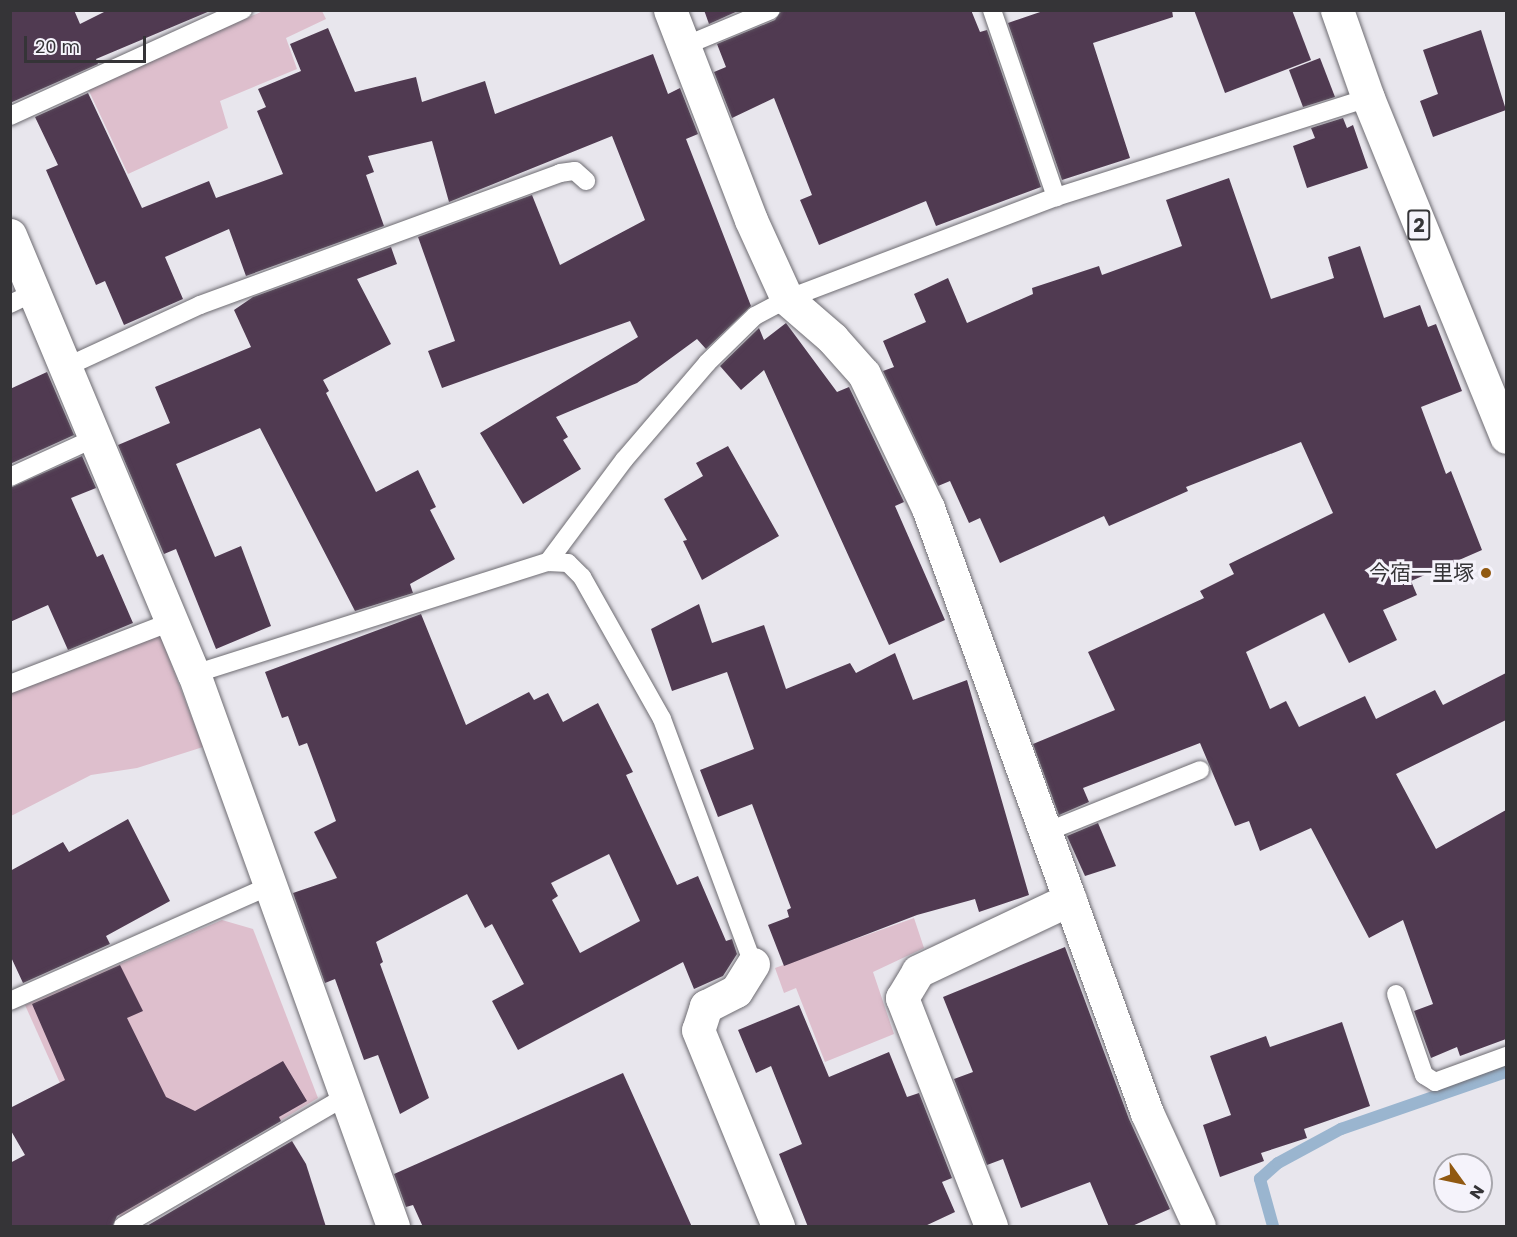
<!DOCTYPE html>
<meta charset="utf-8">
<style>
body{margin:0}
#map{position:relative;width:1517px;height:1237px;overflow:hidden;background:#e8e6ed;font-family:Poppins,"Noto Sans JP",sans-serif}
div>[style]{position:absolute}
.green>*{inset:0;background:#debfcd}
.stream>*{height:12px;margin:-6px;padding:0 6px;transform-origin:6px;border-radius:6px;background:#9ab5cf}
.building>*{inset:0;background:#503a51}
.roads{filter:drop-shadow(0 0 2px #6e6c72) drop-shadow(0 0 2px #6e6c72)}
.service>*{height:18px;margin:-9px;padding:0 9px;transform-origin:9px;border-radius:9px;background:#fff}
.minor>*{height:33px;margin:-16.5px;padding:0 16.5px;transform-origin:16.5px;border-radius:16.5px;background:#fff}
.primary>*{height:33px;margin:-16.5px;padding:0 16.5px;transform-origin:16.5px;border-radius:16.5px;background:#fff}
.dots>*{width:16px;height:16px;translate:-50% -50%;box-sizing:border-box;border:3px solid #f5f3fb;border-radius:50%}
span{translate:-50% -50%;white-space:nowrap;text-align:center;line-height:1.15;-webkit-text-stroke:6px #f5f3fb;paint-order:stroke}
.shield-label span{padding:2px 4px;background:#f5f3fb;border:2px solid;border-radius:4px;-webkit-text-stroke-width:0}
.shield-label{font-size:20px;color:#353437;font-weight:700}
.poi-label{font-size:21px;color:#353437}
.right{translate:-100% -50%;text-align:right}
.frame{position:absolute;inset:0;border:12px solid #353437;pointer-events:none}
.north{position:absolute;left:1433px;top:1153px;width:60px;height:60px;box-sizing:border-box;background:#f5f3fb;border:2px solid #a8a7ad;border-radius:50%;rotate:123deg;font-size:16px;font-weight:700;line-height:24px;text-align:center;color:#353437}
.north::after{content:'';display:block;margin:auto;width:21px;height:27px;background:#915911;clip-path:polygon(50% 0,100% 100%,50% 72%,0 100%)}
.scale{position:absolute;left:24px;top:36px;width:122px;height:27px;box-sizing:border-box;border:3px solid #353437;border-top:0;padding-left:8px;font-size:18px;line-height:21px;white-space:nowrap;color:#353437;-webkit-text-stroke:4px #f5f3fb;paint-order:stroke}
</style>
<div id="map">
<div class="green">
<div style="clip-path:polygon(263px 11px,322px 11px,326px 19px,286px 38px,297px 69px,220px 101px,228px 128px,128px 174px,88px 89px)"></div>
<div style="clip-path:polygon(160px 635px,203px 747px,137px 768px,91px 775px,11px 816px,11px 692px)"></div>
<div style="clip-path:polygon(914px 918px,924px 948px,873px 972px,894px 1034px,825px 1062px,796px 988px,784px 993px,775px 968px)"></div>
<div style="clip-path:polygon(222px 920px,253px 929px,318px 1098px,120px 1217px,25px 1005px)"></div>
</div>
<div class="stream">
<div style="left:1273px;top:1226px;width:49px;rotate:-105.5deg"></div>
<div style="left:1260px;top:1179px;width:24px;rotate:-42deg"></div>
<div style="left:1278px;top:1163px;width:72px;rotate:-28.4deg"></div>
<div style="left:1341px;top:1129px;width:175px;rotate:-19.1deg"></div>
</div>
<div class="building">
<div style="clip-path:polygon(10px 10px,74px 10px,80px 24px,108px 10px,210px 11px,96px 59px,98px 64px,10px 103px)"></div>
<div style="clip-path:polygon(704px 10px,740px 10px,709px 24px)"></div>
<div style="clip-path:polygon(782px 10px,971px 10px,980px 32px,987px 30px,1041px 187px,936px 226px,926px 201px,819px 245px,800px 200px,812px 195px,774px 98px,732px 118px,714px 72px,726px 67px,717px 44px,775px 20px)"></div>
<div style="clip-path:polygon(1046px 10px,1172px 10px,1173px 17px,1093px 43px,1130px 158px,1062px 180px,1008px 23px)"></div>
<div style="clip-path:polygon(1194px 10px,1292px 10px,1311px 60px,1225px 93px)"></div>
<div style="clip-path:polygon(328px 28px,355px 92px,416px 77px,422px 102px,485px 81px,495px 114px,653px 54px,668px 94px,680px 88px,698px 134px,686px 139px,751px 306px,706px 349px,697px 339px,637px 383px,556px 417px,568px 437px,563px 440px,581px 469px,523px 504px,480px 433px,638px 337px,630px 321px,442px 388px,428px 351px,455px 341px,418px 237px,532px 195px,560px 265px,645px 220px,612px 136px,449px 202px,432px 141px,368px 156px,374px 172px,366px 175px,384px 226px,246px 276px,229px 229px,165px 257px,183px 299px,124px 325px,105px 281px,96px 285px,46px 170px,58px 165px,35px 117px,88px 93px,142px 208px,209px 181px,216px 198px,283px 174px,257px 111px,266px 107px,258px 89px,301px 71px,290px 44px)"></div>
<div style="clip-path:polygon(1481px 30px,1506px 110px,1433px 137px,1420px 101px,1438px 94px,1423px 50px)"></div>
<div style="clip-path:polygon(1320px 58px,1335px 97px,1303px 107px,1289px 70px)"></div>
<div style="clip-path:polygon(1343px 118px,1347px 128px,1353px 125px,1368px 168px,1307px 188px,1293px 146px,1315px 138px,1311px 128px)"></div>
<div style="clip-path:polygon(1229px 178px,1271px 299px,1334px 278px,1328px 257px,1360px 246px,1384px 318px,1420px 305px,1428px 327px,1436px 324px,1462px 391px,1421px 407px,1446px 474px,1451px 471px,1482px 550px,1411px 581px,1417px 595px,1383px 610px,1397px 640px,1349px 663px,1324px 613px,1246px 652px,1270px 709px,1286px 701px,1299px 727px,1365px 696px,1376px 719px,1435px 690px,1443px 705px,1506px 673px,1506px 720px,1396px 774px,1436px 849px,1506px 810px,1506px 1039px,1460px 1056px,1457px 1047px,1431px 1058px,1414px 1011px,1433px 1004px,1403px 920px,1369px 938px,1311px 828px,1260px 851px,1249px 821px,1235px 826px,1200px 743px,1083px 788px,1089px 802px,1059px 815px,1033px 744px,1115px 710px,1088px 652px,1204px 598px,1200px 591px,1234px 574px,1229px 564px,1333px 513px,1301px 442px,1186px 487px,1188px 491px,1109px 526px,1104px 516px,1000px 563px,980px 518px,969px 523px,950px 481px,938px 486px,883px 371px,894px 367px,883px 341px,926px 322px,914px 294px,948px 278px,967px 323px,1033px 294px,1032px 288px,1099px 266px,1102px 275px,1182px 246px,1166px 200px)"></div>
<div style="clip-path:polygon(391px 247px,397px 264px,357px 279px,391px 344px,323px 380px,329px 391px,326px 393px,376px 492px,418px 470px,436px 507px,430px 510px,455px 559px,410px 584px,413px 593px,355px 611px,260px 428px,176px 464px,215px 557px,241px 546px,271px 626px,216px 649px,176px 549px,164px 554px,118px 445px,170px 423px,155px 387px,251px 347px,234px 310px,253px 297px)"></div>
<div style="clip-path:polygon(786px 323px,837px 392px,849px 387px,904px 502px,895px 506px,945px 620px,889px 645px,764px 370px,741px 390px,720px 366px,759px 328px,764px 340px)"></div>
<div style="clip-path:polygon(47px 372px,74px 435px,10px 464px,10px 389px)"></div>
<div style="clip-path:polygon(728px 446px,779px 536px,702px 580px,683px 541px,687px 540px,664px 499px,703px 476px,696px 463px)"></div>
<div style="clip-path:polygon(82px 456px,96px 488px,71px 498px,97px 557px,103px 554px,133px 623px,68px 650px,48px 605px,10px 622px,10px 488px)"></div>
<div style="clip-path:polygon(699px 604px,712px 643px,764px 625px,786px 689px,850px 663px,856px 673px,895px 653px,913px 700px,967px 680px,1029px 895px,979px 912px,975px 899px,917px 915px,784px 966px,768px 925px,789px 917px,787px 910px,791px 908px,752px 804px,718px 817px,700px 770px,754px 749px,727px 672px,672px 691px,651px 629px)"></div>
<div style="clip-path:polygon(evenodd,421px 614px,466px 725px,529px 692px,534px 700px,548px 693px,563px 722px,598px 703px,633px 772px,626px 775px,677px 885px,698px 876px,726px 941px,732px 939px,737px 954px,723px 976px,694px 989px,683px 962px,518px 1050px,492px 1001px,524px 984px,492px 924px,485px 928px,467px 894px,376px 942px,383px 962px,380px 964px,429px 1098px,400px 1114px,378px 1055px,364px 1060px,335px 979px,325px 983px,293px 893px,337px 878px,314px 832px,336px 821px,307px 743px,299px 746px,288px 716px,282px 718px,265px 672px,421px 614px,609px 854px,640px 921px,580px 953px,552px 900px,558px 896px,551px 883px,609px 854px)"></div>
<div style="clip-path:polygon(128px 819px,170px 901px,106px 936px,110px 944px,23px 983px,10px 955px,10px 871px,63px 842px,69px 852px)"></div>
<div style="clip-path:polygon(1098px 823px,1116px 866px,1085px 876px,1067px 836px)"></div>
<div style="clip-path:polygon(1065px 947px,1129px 1119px,1170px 1209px,1130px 1227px,1109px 1227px,1090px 1182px,1021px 1208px,1003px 1159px,987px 1165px,954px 1079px,973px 1072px,943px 997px)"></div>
<div style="clip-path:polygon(120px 965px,143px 1011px,127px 1018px,166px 1097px,195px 1111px,283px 1061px,307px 1101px,279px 1117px,281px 1121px,117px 1216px,112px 1227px,10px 1227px,10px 1163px,25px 1155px,10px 1129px,10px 1108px,65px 1080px,32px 1004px)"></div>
<div style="clip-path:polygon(799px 1005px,829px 1077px,889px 1052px,907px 1097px,919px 1093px,952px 1178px,942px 1182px,955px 1212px,923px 1227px,808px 1227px,779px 1154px,802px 1144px,771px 1066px,756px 1073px,738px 1030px)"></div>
<div style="clip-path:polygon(1342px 1022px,1370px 1106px,1304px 1129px,1307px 1138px,1261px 1153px,1264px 1161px,1220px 1177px,1203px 1125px,1231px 1115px,1210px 1056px,1266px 1036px,1270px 1047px)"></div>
<div style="clip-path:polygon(623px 1073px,692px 1227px,423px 1227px,413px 1205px,406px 1207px,394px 1174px)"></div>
<div style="clip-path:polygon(292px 1141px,306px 1164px,326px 1227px,145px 1227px)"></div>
</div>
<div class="roads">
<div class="service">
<div style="left:992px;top:10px;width:198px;rotate:71.1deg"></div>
<div style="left:682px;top:47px;width:96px;rotate:-22.6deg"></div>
<div style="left:10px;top:116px;width:256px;rotate:-24.5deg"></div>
<div style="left:10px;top:304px;width:28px;rotate:-26deg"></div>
<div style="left:66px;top:367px;width:148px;rotate:-24.8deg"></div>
<div style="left:200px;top:305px;width:383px;rotate:-20.1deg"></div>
<div style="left:560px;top:173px;width:15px;rotate:-8deg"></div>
<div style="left:575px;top:171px;width:15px;rotate:42deg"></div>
<div style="left:10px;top:477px;width:96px;rotate:-24.7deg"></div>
<div style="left:548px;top:562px;width:20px;rotate:3deg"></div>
<div style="left:568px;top:563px;width:20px;rotate:45deg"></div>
<div style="left:582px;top:577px;width:163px;rotate:60.6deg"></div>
<div style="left:662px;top:719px;width:261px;rotate:69.6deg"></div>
<div style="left:194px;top:674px;width:371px;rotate:-17.6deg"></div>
<div style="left:548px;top:562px;width:127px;rotate:-53.3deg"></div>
<div style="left:624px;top:460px;width:128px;rotate:-49.4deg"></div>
<div style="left:707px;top:363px;width:67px;rotate:-44.4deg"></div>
<div style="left:755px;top:316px;width:36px;rotate:-28deg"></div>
<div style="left:787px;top:299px;width:288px;rotate:-20.8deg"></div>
<div style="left:1056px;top:197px;width:327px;rotate:-17.6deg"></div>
<div style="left:10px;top:684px;width:175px;rotate:-21.1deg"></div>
<div style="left:1046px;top:832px;width:166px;rotate:-21.9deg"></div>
<div style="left:1396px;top:994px;width:86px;rotate:70.9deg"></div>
<div style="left:1424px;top:1075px;width:13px;rotate:32deg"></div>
<div style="left:1435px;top:1082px;width:76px;rotate:-20.1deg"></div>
<div style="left:10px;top:1001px;width:284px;rotate:-23.9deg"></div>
<div style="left:123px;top:1226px;width:257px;rotate:-30.2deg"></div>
</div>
<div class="minor">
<div style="left:670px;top:10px;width:225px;rotate:68.9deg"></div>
<div style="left:751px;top:220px;width:87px;rotate:65.5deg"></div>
<div style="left:787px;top:299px;width:60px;rotate:40.9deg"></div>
<div style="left:832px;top:338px;width:48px;rotate:48.4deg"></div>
<div style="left:864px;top:374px;width:148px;rotate:64.5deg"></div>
<div style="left:928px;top:508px;width:643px;rotate:70.1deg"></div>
<div style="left:1147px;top:1113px;width:124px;rotate:65.3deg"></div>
<div style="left:10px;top:235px;width:476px;rotate:67.3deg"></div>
<div style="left:194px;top:674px;width:587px;rotate:70.18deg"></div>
<div style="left:753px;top:964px;width:32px;rotate:122deg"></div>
<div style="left:736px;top:991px;width:34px;rotate:153deg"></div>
<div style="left:706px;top:1006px;width:25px;rotate:108deg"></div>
<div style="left:698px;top:1030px;width:212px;rotate:67.8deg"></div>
<div style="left:991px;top:1226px;width:245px;rotate:-111.3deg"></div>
<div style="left:902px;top:998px;width:31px;rotate:-59deg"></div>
<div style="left:918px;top:971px;width:168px;rotate:-25.3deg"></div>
</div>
<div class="primary">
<div style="left:1337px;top:10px;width:93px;rotate:70.6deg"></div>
<div style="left:1368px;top:98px;width:366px;rotate:67.8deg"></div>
</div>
</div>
<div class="dots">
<div style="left:1486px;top:573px;background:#915911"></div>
</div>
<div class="shield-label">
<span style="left:1419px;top:225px">2</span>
</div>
<div class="poi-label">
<span class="right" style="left:1474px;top:573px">今宿一里塚</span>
</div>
<div class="frame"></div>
<div class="north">N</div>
<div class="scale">20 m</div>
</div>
